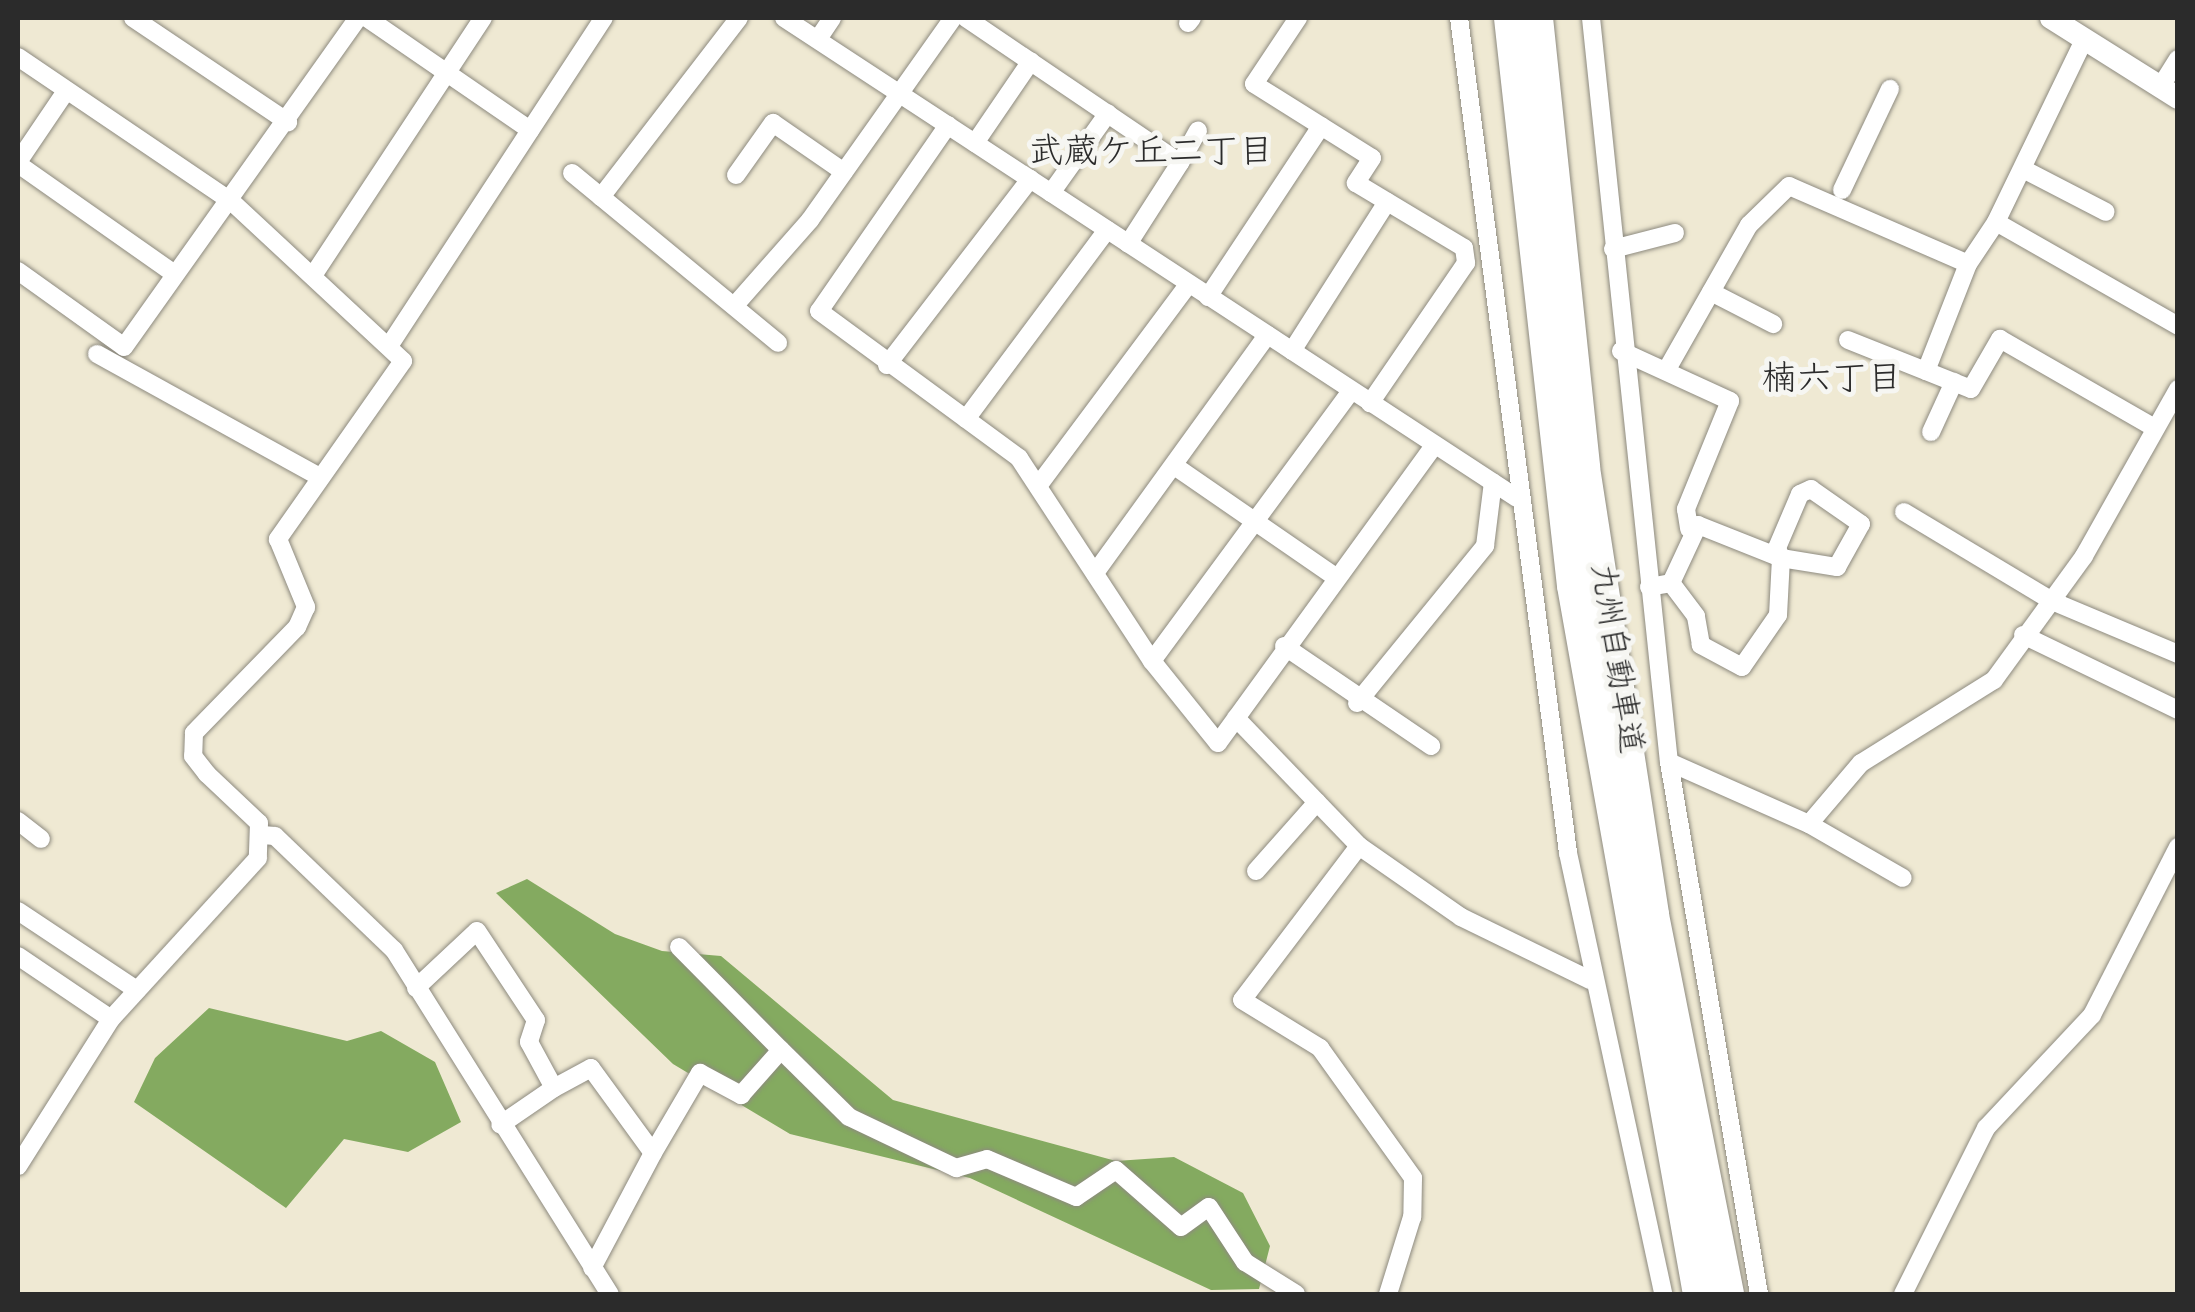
<!DOCTYPE html>
<meta charset="utf-8">
<style>
body{margin:0}
#map{position:relative;width:2195px;height:1312px;overflow:hidden;background:#efe9d3;font-family:Dekko,"Klee One",sans-serif}
div>[style]{position:absolute}
.forest>*{inset:0;background:#84aa60}
.roads{filter:drop-shadow(0 0 2px #8d8a7f) drop-shadow(0 0 2px #8d8a7f)}
.minor>*{height:18px;margin:-9px;padding:0 9px;transform-origin:9px;border-radius:9px;background:#fff}
.tertiary>*{height:22px;margin:-11px;padding:0 11px;transform-origin:11px;border-radius:11px;background:#fff}
.motorway>*{height:32px;margin:-16px;padding:0 16px;transform-origin:16px;border-radius:16px;background:#fff}
span{translate:-50% -50%;white-space:nowrap;text-align:center;line-height:1.15;-webkit-text-stroke:10px #f6f6f2;paint-order:stroke}
.street-label{font-size:32px;color:#2b2b2b}
.neighbourhood-label{font-size:35px;color:#2b2b2b}
.frame{position:absolute;inset:0;border:20px solid #2b2b2b;pointer-events:none}
</style>
<div id="map">
<div class="forest">
<div style="clip-path:polygon(527px 879px,615px 934px,662px 951px,721px 956px,893px 1100px,1116px 1161px,1174px 1157px,1243px 1193px,1270px 1246px,1259px 1289px,1211px 1290px,970px 1178px,790px 1134px,673px 1064px,496px 893px)"></div>
<div style="clip-path:polygon(209px 1008px,347px 1041px,381px 1031px,435px 1062px,461px 1122px,408px 1152px,344px 1139px,286px 1208px,134px 1102px,155px 1058px)"></div>
</div>
<div class="roads">
<div class="minor">
<div style="left:133px;top:18px;width:187px;rotate:33.9deg"></div>
<div style="left:367px;top:18px;width:198px;rotate:34.5deg"></div>
<div style="left:784px;top:18px;width:876px;rotate:33.22deg"></div>
<div style="left:966px;top:18px;width:258px;rotate:34.1deg"></div>
<div style="left:1180px;top:163px;width:96px;rotate:122.7deg"></div>
<div style="left:1298px;top:18px;width:79px;rotate:123.7deg"></div>
<div style="left:1254px;top:84px;width:139px;rotate:32.1deg"></div>
<div style="left:1372px;top:158px;width:30px;rotate:123deg"></div>
<div style="left:1356px;top:183px;width:126px;rotate:31deg"></div>
<div style="left:1464px;top:248px;width:15px;rotate:82deg"></div>
<div style="left:1466px;top:263px;width:170px;rotate:124.4deg"></div>
<div style="left:1459px;top:18px;width:842px;rotate:82.56deg"></div>
<div style="left:1568px;top:853px;width:451px;rotate:77.8deg"></div>
<div style="left:1591px;top:18px;width:748px;rotate:84.02deg"></div>
<div style="left:1669px;top:762px;width:540px;rotate:80.4deg"></div>
<div style="left:1188px;top:23px;width:6px;rotate:-51deg"></div>
<div style="left:818px;top:39px;width:25px;rotate:-56deg"></div>
<div style="left:18px;top:57px;width:257px;rotate:34.1deg"></div>
<div style="left:231px;top:201px;width:235px;rotate:42.9deg"></div>
<div style="left:403px;top:361px;width:218px;rotate:125.1deg"></div>
<div style="left:278px;top:539px;width:74px;rotate:67.6deg"></div>
<div style="left:306px;top:607px;width:22px;rotate:114deg"></div>
<div style="left:297px;top:627px;width:148px;rotate:134.2deg"></div>
<div style="left:194px;top:733px;width:23px;rotate:92deg"></div>
<div style="left:193px;top:756px;width:23px;rotate:52deg"></div>
<div style="left:207px;top:774px;width:71px;rotate:43.3deg"></div>
<div style="left:259px;top:823px;width:35px;rotate:92deg"></div>
<div style="left:258px;top:858px;width:218px;rotate:132.4deg"></div>
<div style="left:111px;top:1019px;width:174px;rotate:122.3deg"></div>
<div style="left:2161px;top:86px;width:32px;rotate:-58deg"></div>
<div style="left:948px;top:125px;width:226px;rotate:124.7deg"></div>
<div style="left:819px;top:311px;width:248px;rotate:36.3deg"></div>
<div style="left:1019px;top:458px;width:243px;rotate:56.8deg"></div>
<div style="left:1152px;top:661px;width:105px;rotate:51.2deg"></div>
<div style="left:1218px;top:743px;width:367px;rotate:-54deg"></div>
<div style="left:975px;top:143px;width:99px;rotate:-55.7deg"></div>
<div style="left:18px;top:162px;width:86px;rotate:-55.9deg"></div>
<div style="left:1180px;top:163px;width:37px;rotate:-61deg"></div>
<div style="left:18px;top:164px;width:189px;rotate:35.1deg"></div>
<div style="left:2023px;top:169px;width:93px;rotate:27.4deg"></div>
<div style="left:572px;top:173px;width:267px;rotate:39.5deg"></div>
<div style="left:736px;top:175px;width:64px;rotate:-54.6deg"></div>
<div style="left:773px;top:123px;width:86px;rotate:34.6deg"></div>
<div style="left:1842px;top:190px;width:112px;rotate:-64.6deg"></div>
<div style="left:1051px;top:193px;width:98px;rotate:-54.5deg"></div>
<div style="left:601px;top:197px;width:226px;rotate:-52.4deg"></div>
<div style="left:1996px;top:222px;width:204px;rotate:-64.2deg"></div>
<div style="left:1613px;top:249px;width:64px;rotate:-14.5deg"></div>
<div style="left:18px;top:271px;width:130px;rotate:35.6deg"></div>
<div style="left:124px;top:347px;width:404px;rotate:-54.6deg"></div>
<div style="left:316px;top:271px;width:303px;rotate:-56.6deg"></div>
<div style="left:1711px;top:292px;width:70px;rotate:27.3deg"></div>
<div style="left:1208px;top:297px;width:205px;rotate:-56.5deg"></div>
<div style="left:736px;top:304px;width:112px;rotate:-48.6deg"></div>
<div style="left:810px;top:220px;width:247px;rotate:-54.7deg"></div>
<div style="left:1848px;top:340px;width:132px;rotate:21.7deg"></div>
<div style="left:1971px;top:389px;width:58px;rotate:-59.9deg"></div>
<div style="left:2000px;top:339px;width:179px;rotate:29.9deg"></div>
<div style="left:391px;top:343px;width:389px;rotate:-56.8deg"></div>
<div style="left:1292px;top:351px;width:177px;rotate:-57.5deg"></div>
<div style="left:1621px;top:351px;width:120px;rotate:24.6deg"></div>
<div style="left:1730px;top:401px;width:117px;rotate:112.2deg"></div>
<div style="left:1686px;top:509px;width:20px;rotate:81deg"></div>
<div style="left:97px;top:354px;width:255px;rotate:28.9deg"></div>
<div style="left:887px;top:365px;width:235px;rotate:-52.4deg"></div>
<div style="left:1666px;top:371px;width:168px;rotate:-60.4deg"></div>
<div style="left:1749px;top:225px;width:56px;rotate:-44.3deg"></div>
<div style="left:1789px;top:186px;width:195px;rotate:23.5deg"></div>
<div style="left:1926px;top:371px;width:115px;rotate:-68.6deg"></div>
<div style="left:1968px;top:264px;width:50px;rotate:-56.3deg"></div>
<div style="left:1996px;top:222px;width:210px;rotate:29.7deg"></div>
<div style="left:966px;top:419px;width:236px;rotate:-53.3deg"></div>
<div style="left:1931px;top:432px;width:55px;rotate:-65.3deg"></div>
<div style="left:1176px;top:467px;width:192px;rotate:34.6deg"></div>
<div style="left:1038px;top:486px;width:251px;rotate:-53.3deg"></div>
<div style="left:1904px;top:512px;width:173px;rotate:31deg"></div>
<div style="left:2052px;top:601px;width:137px;rotate:22.8deg"></div>
<div style="left:1095px;top:573px;width:294px;rotate:-54.1deg"></div>
<div style="left:1649px;top:587px;width:22px;rotate:-10deg"></div>
<div style="left:1671px;top:583px;width:64px;rotate:-65deg"></div>
<div style="left:1698px;top:525px;width:89px;rotate:21.7deg"></div>
<div style="left:1781px;top:558px;width:57px;rotate:9.1deg"></div>
<div style="left:1837px;top:567px;width:49px;rotate:-60.8deg"></div>
<div style="left:1861px;top:524px;width:61px;rotate:-145deg"></div>
<div style="left:1811px;top:489px;width:12px;rotate:156deg"></div>
<div style="left:1800px;top:494px;width:59px;rotate:113.1deg"></div>
<div style="left:1777px;top:548px;width:11px;rotate:68deg"></div>
<div style="left:1781px;top:558px;width:57px;rotate:93deg"></div>
<div style="left:1778px;top:615px;width:63px;rotate:124.7deg"></div>
<div style="left:1742px;top:667px;width:47px;rotate:-151.8deg"></div>
<div style="left:1701px;top:645px;width:29px;rotate:-100deg"></div>
<div style="left:1696px;top:616px;width:41px;rotate:-127.1deg"></div>
<div style="left:2023px;top:635px;width:172px;rotate:25.8deg"></div>
<div style="left:1284px;top:646px;width:178px;rotate:34.2deg"></div>
<div style="left:1152px;top:661px;width:334px;rotate:-53.6deg"></div>
<div style="left:1357px;top:703px;width:203px;rotate:-50.8deg"></div>
<div style="left:1485px;top:546px;width:64px;rotate:-82.9deg"></div>
<div style="left:1236px;top:718px;width:178px;rotate:46.1deg"></div>
<div style="left:1359px;top:846px;width:124px;rotate:34.8deg"></div>
<div style="left:1461px;top:917px;width:144px;rotate:26deg"></div>
<div style="left:1669px;top:762px;width:153px;rotate:23.9deg"></div>
<div style="left:1809px;top:824px;width:80px;rotate:-49.6deg"></div>
<div style="left:1861px;top:763px;width:157px;rotate:-32deg"></div>
<div style="left:1994px;top:680px;width:153px;rotate:-54deg"></div>
<div style="left:2084px;top:556px;width:192px;rotate:-60.6deg"></div>
<div style="left:18px;top:821px;width:29px;rotate:38deg"></div>
<div style="left:1809px;top:824px;width:108px;rotate:29.9deg"></div>
<div style="left:262px;top:835px;width:13px;rotate:4deg"></div>
<div style="left:275px;top:836px;width:165px;rotate:43.8deg"></div>
<div style="left:394px;top:950px;width:406px;rotate:57.9deg"></div>
<div style="left:1359px;top:846px;width:193px;rotate:127.2deg"></div>
<div style="left:1242px;top:1000px;width:92px;rotate:31.6deg"></div>
<div style="left:1320px;top:1048px;width:160px;rotate:54.4deg"></div>
<div style="left:1413px;top:1178px;width:39px;rotate:91deg"></div>
<div style="left:1412px;top:1217px;width:81px;rotate:107.3deg"></div>
<div style="left:1256px;top:871px;width:92px;rotate:-48.5deg"></div>
<div style="left:18px;top:911px;width:143px;rotate:33.6deg"></div>
<div style="left:18px;top:956px;width:112px;rotate:34.1deg"></div>
<div style="left:416px;top:988px;width:83px;rotate:-43.1deg"></div>
<div style="left:477px;top:931px;width:107px;rotate:56.5deg"></div>
<div style="left:536px;top:1020px;width:23px;rotate:108deg"></div>
<div style="left:529px;top:1042px;width:52px;rotate:61.5deg"></div>
<div style="left:554px;top:1088px;width:65px;rotate:145.6deg"></div>
<div style="left:781px;top:1050px;width:95px;rotate:44.6deg"></div>
<div style="left:849px;top:1117px;width:119px;rotate:25.5deg"></div>
<div style="left:956px;top:1168px;width:32px;rotate:-16deg"></div>
<div style="left:987px;top:1159px;width:97px;rotate:23.1deg"></div>
<div style="left:1076px;top:1197px;width:48px;rotate:-34deg"></div>
<div style="left:1116px;top:1170px;width:86px;rotate:41.2deg"></div>
<div style="left:1181px;top:1227px;width:34px;rotate:-36deg"></div>
<div style="left:1209px;top:1207px;width:66px;rotate:56.8deg"></div>
<div style="left:1245px;top:1262px;width:60px;rotate:32.1deg"></div>
<div style="left:554px;top:1088px;width:42px;rotate:-28.4deg"></div>
<div style="left:591px;top:1068px;width:105px;rotate:53.9deg"></div>
<div style="left:653px;top:1153px;width:130px;rotate:117.9deg"></div>
<div style="left:653px;top:1153px;width:93px;rotate:-59.6deg"></div>
<div style="left:700px;top:1073px;width:47px;rotate:28.2deg"></div>
<div style="left:741px;top:1095px;width:60px;rotate:-48.4deg"></div>
<div style="left:781px;top:1050px;width:145px;rotate:-134.7deg"></div>
<div style="left:1903px;top:1294px;width:186px;rotate:-63.4deg"></div>
<div style="left:1986px;top:1128px;width:155px;rotate:-46.8deg"></div>
<div style="left:2092px;top:1015px;width:189px;rotate:-62.9deg"></div>
</div>
<div class="tertiary">
<div style="left:2051px;top:18px;width:150px;rotate:32.2deg"></div>
</div>
<div class="motorway">
<div style="left:1510px;top:18px;width:571px;rotate:83.67deg"></div>
<div style="left:1573px;top:586px;width:719px;rotate:79.91deg"></div>
<div style="left:1537px;top:18px;width:452px;rotate:84deg"></div>
<div style="left:1584px;top:468px;width:452px;rotate:81.2deg"></div>
<div style="left:1653px;top:915px;width:386px;rotate:78.8deg"></div>
</div>
</div>
<div class="street-label">
<span style="left:1613px;top:659px;rotate:81deg">九州自動車道</span>
</div>
<div class="neighbourhood-label">
<span style="left:1151px;top:155px">武蔵ケ丘二丁目</span>
<span style="left:1832px;top:382px">楠六丁目</span>
</div>
<div class="frame"></div>
</div>
